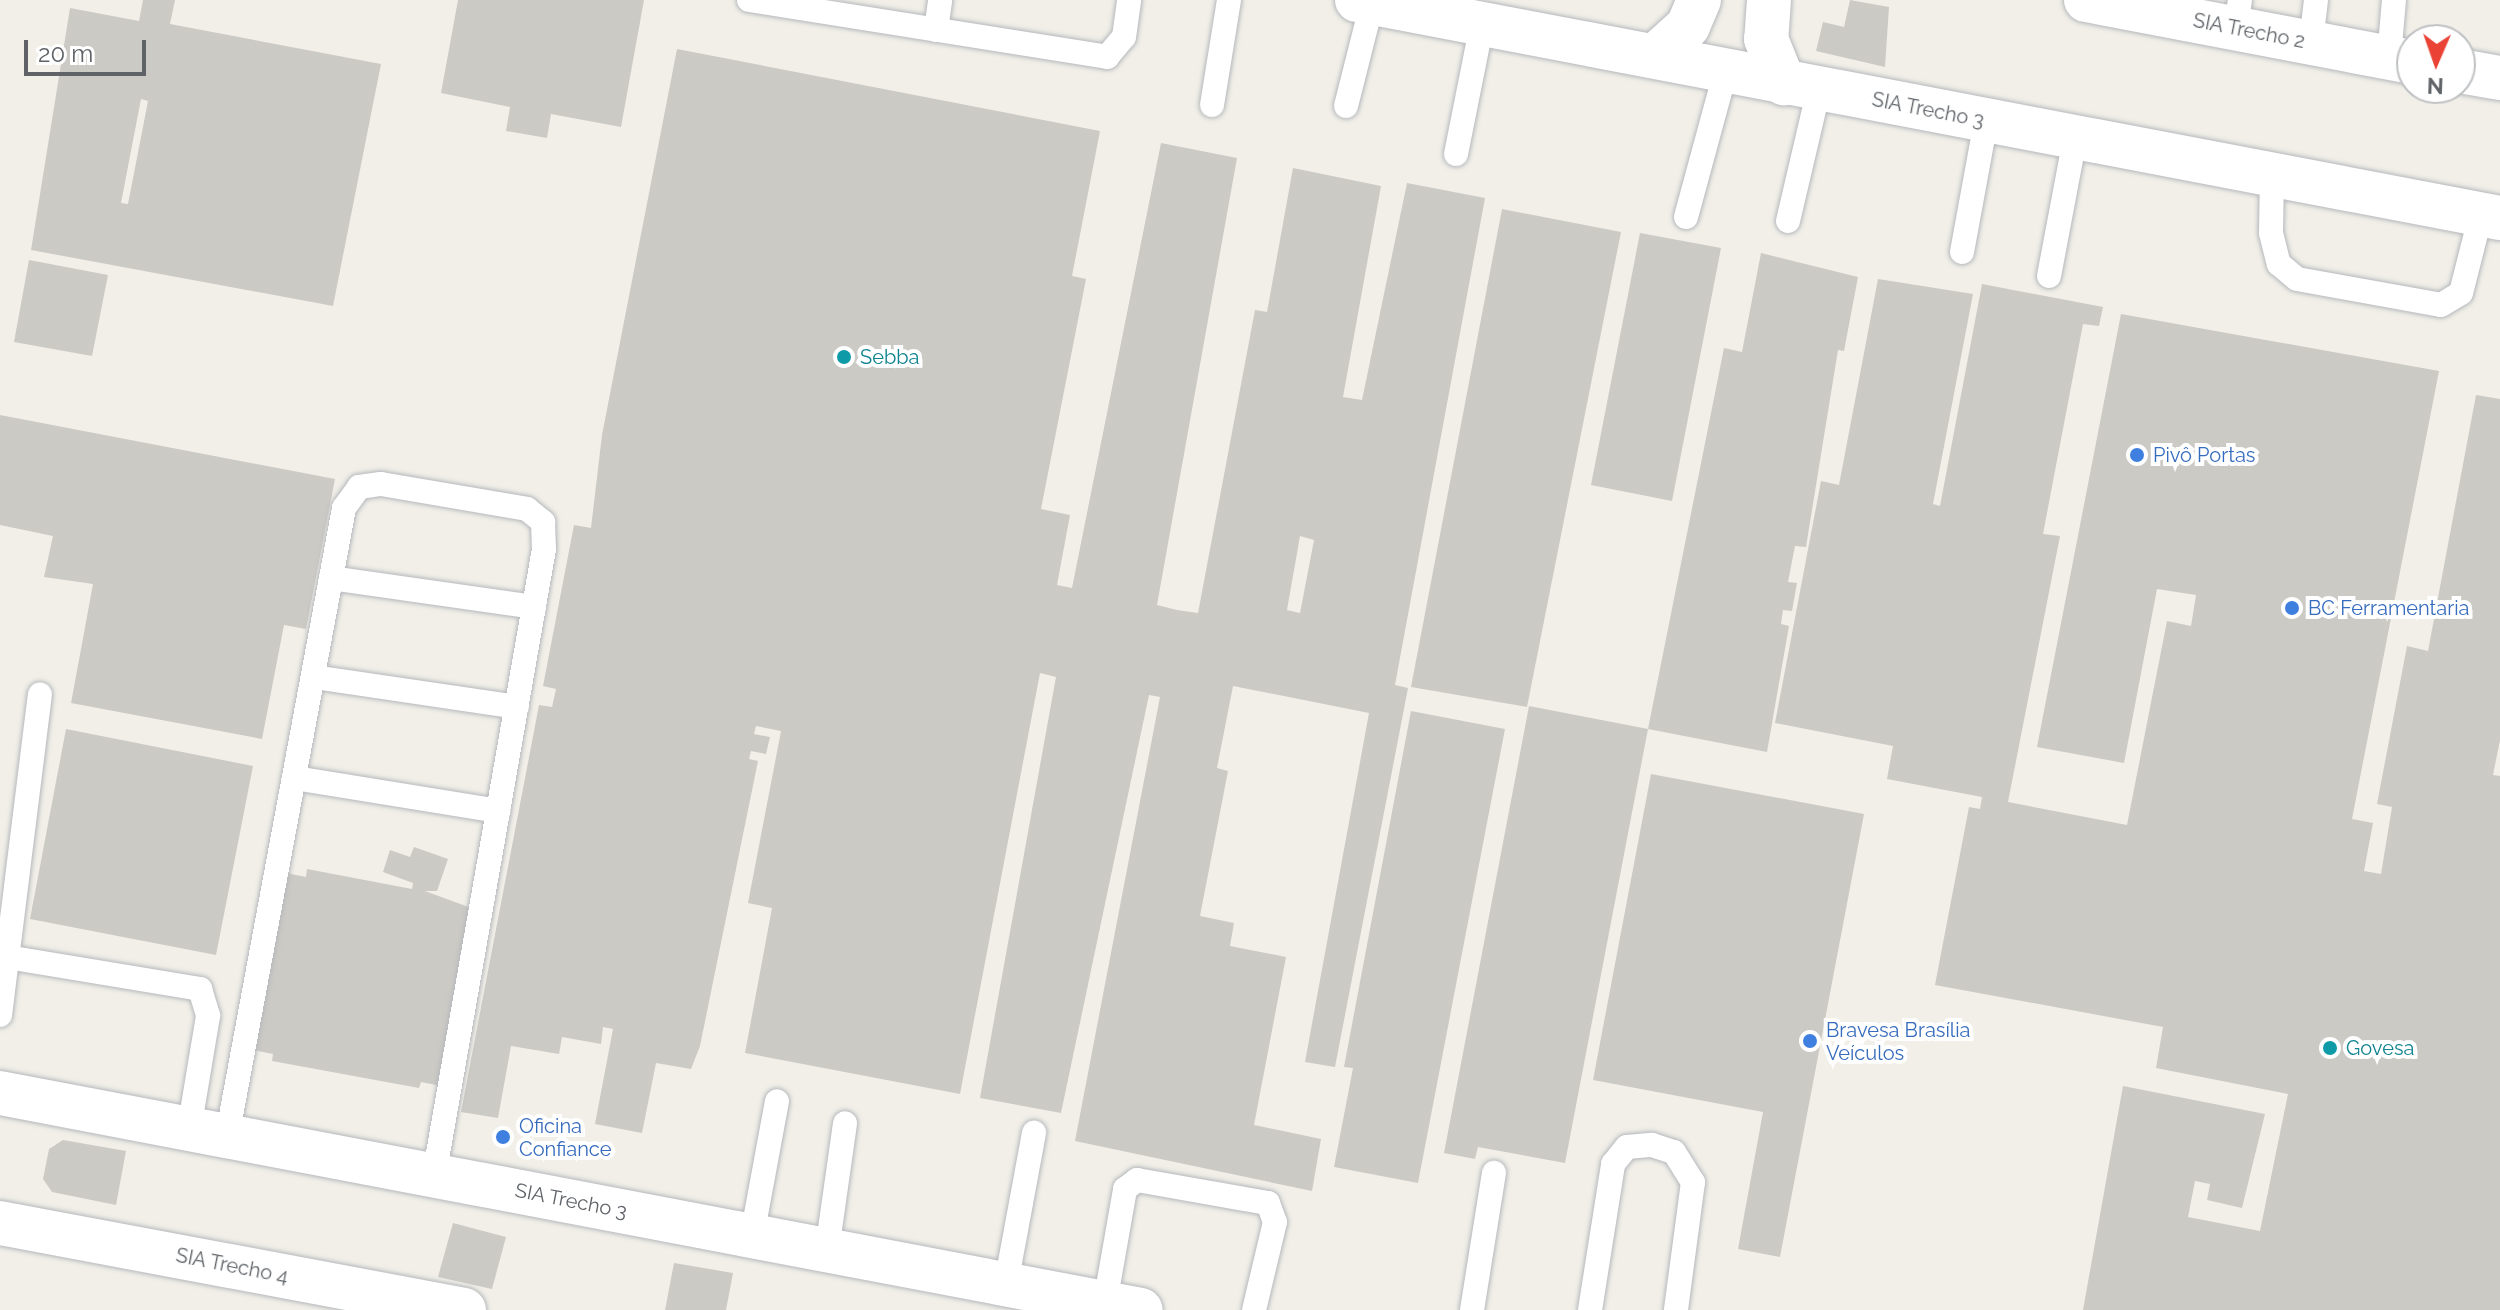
<!DOCTYPE html>
<meta charset="utf-8">
<style>
body{margin:0}
#map{position:relative;width:2500px;height:1310px;overflow:hidden;background:#f1efe8;font-family:Raleway,sans-serif}
div>[style]{position:absolute}
.building>*{inset:0;background:#cccac5}
.roads{filter:drop-shadow(0 0 2px #b5b8bc) drop-shadow(0 0 2px #b5b8bc)}
.service>*{height:24px;margin:-12px;padding:0 12px;transform-origin:12px;border-radius:12px;background:#fff}
.secondary>*{height:44px;margin:-22px;padding:0 22px;transform-origin:22px;border-radius:22px;background:#fff}
.dots>*{width:22px;height:22px;translate:-50% -50%;box-sizing:border-box;border:4px solid #fff;border-radius:50%}
span{translate:-50% -50%;white-space:nowrap;text-align:center;line-height:1.15;-webkit-text-stroke:8px #fff;paint-order:stroke}
.street-label{font-size:20px;color:#5f6368}
.culture-label{font-size:20px;color:#0d838f}
.left{translate:0 -50%;text-align:left}
.shop-label{font-size:20px;color:#366cbe}
.north{position:absolute;left:2396px;top:24px;width:80px;height:80px;box-sizing:border-box;background:#fff;border:2px solid #bfc1c3;border-radius:50%;rotate:182deg;font-size:22px;font-weight:700;line-height:32px;text-align:center;color:#5f6368}
.north::after{content:'';display:block;margin:auto;width:28px;height:36px;background:#ea4335;clip-path:polygon(50% 0,100% 100%,50% 72%,0 100%)}
.scale{position:absolute;left:24px;top:40px;width:122px;height:36px;box-sizing:border-box;border:4px solid #5f6368;border-top:0;padding-left:10px;font-size:24px;line-height:28px;white-space:nowrap;color:#5f6368;-webkit-text-stroke:6px #fff;paint-order:stroke}
</style>
<div id="map">
<div class="building">
<div style="clip-path:polygon(evenodd,143px 0,175px 0,170px 24px,381px 64px,333px 306px,31px 250px,70px 8px,139px 21px,143px 0,141px 99px,148px 101px,128px 204px,121px 203px,141px 99px)"></div>
<div style="clip-path:polygon(458px 0,644px 0,621px 127px,551px 114px,547px 138px,506px 131px,510px 107px,441px 93px)"></div>
<div style="clip-path:polygon(1850px 0,1889px 7px,1885px 67px,1816px 51px,1823px 22px,1844px 27px)"></div>
<div style="clip-path:polygon(evenodd,677px 49px,1100px 131px,1072px 276px,1086px 279px,1041px 509px,1070px 515px,1057px 585px,1072px 588px,1161px 143px,1237px 158px,1157px 605px,1177px 610px,1198px 613px,1255px 310px,1267px 312px,1293px 168px,1381px 186px,1343px 397px,1362px 400px,1407px 183px,1485px 198px,1395px 685px,1408px 688px,1335px 1067px,1305px 1062px,1369px 713px,1233px 686px,1217px 768px,1228px 771px,1200px 916px,1234px 923px,1230px 946px,1286px 957px,1254px 1125px,1321px 1139px,1312px 1191px,1075px 1141px,1160px 697px,1149px 695px,1061px 1113px,980px 1098px,1056px 677px,1040px 673px,960px 1094px,745px 1053px,772px 908px,748px 903px,781px 731px,756px 726px,754px 734px,770px 737px,766px 754px,751px 751px,749px 759px,758px 761px,700px 1046px,691px 1069px,656px 1063px,642px 1133px,595px 1124px,613px 1029px,603px 1027px,601px 1044px,562px 1037px,559px 1054px,511px 1046px,498px 1118px,461px 1112px,539px 705px,552px 707px,556px 689px,543px 686px,574px 525px,591px 528px,602px 435px,677px 49px,1300px 536px,1314px 540px,1300px 613px,1287px 610px,1300px 536px)"></div>
<div style="clip-path:polygon(1502px 209px,1621px 232px,1527px 707px,1411px 687px)"></div>
<div style="clip-path:polygon(1640px 233px,1721px 248px,1672px 501px,1591px 485px)"></div>
<div style="clip-path:polygon(1761px 253px,1858px 277px,1844px 351px,1838px 350px,1806px 547px,1795px 546px,1788px 582px,1797px 583px,1792px 611px,1783px 610px,1781px 624px,1789px 626px,1767px 752px,1648px 729px,1724px 348px,1742px 352px)"></div>
<div style="clip-path:polygon(29px 260px,108px 275px,92px 356px,14px 342px)"></div>
<div style="clip-path:polygon(1878px 279px,1973px 294px,1933px 504px,1940px 506px,1982px 284px,2103px 307px,2099px 326px,2083px 324px,2043px 534px,2060px 536px,2008px 802px,2127px 825px,2167px 621px,2191px 626px,2196px 595px,2157px 589px,2124px 763px,2037px 747px,2121px 314px,2439px 371px,2352px 819px,2373px 823px,2364px 871px,2381px 874px,2392px 807px,2377px 804px,2407px 646px,2428px 651px,2476px 395px,2500px 399px,2500px 740px,2493px 775px,2500px 776px,2500px 1310px,2083px 1310px,2123px 1086px,2265px 1114px,2242px 1208px,2207px 1200px,2210px 1184px,2195px 1181px,2188px 1217px,2260px 1231px,2288px 1094px,2156px 1068px,2163px 1027px,1935px 985px,1969px 807px,1980px 809px,1982px 797px,1887px 779px,1893px 746px,1775px 723px,1821px 481px,1839px 485px)"></div>
<div style="clip-path:polygon(0 415px,335px 479px,306px 629px,284px 625px,262px 739px,71px 703px,93px 584px,44px 577px,53px 536px,0 525px)"></div>
<div style="clip-path:polygon(1529px 706px,1648px 729px,1565px 1163px,1478px 1147px,1475px 1159px,1444px 1153px)"></div>
<div style="clip-path:polygon(1411px 711px,1505px 729px,1418px 1183px,1334px 1167px,1353px 1068px,1344px 1067px)"></div>
<div style="clip-path:polygon(66px 729px,253px 766px,216px 955px,30px 919px)"></div>
<div style="clip-path:polygon(1651px 774px,1864px 814px,1780px 1257px,1738px 1249px,1763px 1112px,1593px 1080px)"></div>
<div style="clip-path:polygon(414px 847px,448px 859px,437px 891px,425px 891px,474px 909px,441px 1086px,421px 1082px,419px 1088px,272px 1061px,273px 1054px,253px 1050px,286px 873px,306px 877px,307px 869px,412px 889px,413px 883px,383px 872px,390px 850px,410px 857px)"></div>
<div style="clip-path:polygon(63px 1140px,126px 1151px,116px 1205px,52px 1192px,43px 1179px,49px 1149px)"></div>
<div style="clip-path:polygon(453px 1223px,506px 1237px,492px 1289px,438px 1277px)"></div>
<div style="clip-path:polygon(674px 1263px,733px 1273px,726px 1310px,665px 1310px)"></div>
</div>
<div class="roads">
<div class="service">
<div style="left:749px;top:0;width:363px;rotate:9deg"></div>
<div style="left:1107px;top:57px;width:26px;rotate:-50deg"></div>
<div style="left:1124px;top:37px;width:37px;rotate:-82deg"></div>
<div style="left:2236px;top:28px;width:28px;rotate:-82deg"></div>
<div style="left:936px;top:30px;width:30px;rotate:-82deg"></div>
<div style="left:2311px;top:42px;width:42px;rotate:-83.2deg"></div>
<div style="left:2389px;top:57px;width:57px;rotate:-85deg"></div>
<div style="left:1212px;top:105px;width:106px;rotate:-80.8deg"></div>
<div style="left:1346px;top:106px;width:106px;rotate:-75.8deg"></div>
<div style="left:1456px;top:154px;width:133px;rotate:-78.7deg"></div>
<div style="left:2272px;top:175px;width:58px;rotate:91deg"></div>
<div style="left:2271px;top:233px;width:32px;rotate:76deg"></div>
<div style="left:2279px;top:264px;width:23px;rotate:40deg"></div>
<div style="left:2297px;top:279px;width:146px;rotate:10.2deg"></div>
<div style="left:2441px;top:305px;width:23px;rotate:-31deg"></div>
<div style="left:2461px;top:293px;width:81px;rotate:-75.8deg"></div>
<div style="left:1686px;top:217px;width:152px;rotate:-74.8deg"></div>
<div style="left:1788px;top:221px;width:136px;rotate:-76.8deg"></div>
<div style="left:1962px;top:252px;width:133px;rotate:-79.6deg"></div>
<div style="left:2049px;top:276px;width:140px;rotate:-79.3deg"></div>
<div style="left:331px;top:578px;width:205px;rotate:8.1deg"></div>
<div style="left:314px;top:677px;width:205px;rotate:8.4deg"></div>
<div style="left:295px;top:778px;width:206px;rotate:9.2deg"></div>
<div style="left:7px;top:957px;width:196px;rotate:9.4deg"></div>
<div style="left:200px;top:989px;width:28px;rotate:73deg"></div>
<div style="left:208px;top:1016px;width:115px;rotate:99.5deg"></div>
<div style="left:0;top:1015px;width:323px;rotate:-82.9deg"></div>
<div style="left:227px;top:1137px;width:640px;rotate:-79.46deg"></div>
<div style="left:344px;top:508px;width:26px;rotate:-54deg"></div>
<div style="left:359px;top:487px;width:22px;rotate:-8deg"></div>
<div style="left:381px;top:484px;width:148px;rotate:9.7deg"></div>
<div style="left:527px;top:509px;width:21px;rotate:39deg"></div>
<div style="left:543px;top:522px;width:27px;rotate:88deg"></div>
<div style="left:544px;top:549px;width:637px;rotate:99.95deg"></div>
<div style="left:752px;top:1236px;width:137px;rotate:-79.5deg"></div>
<div style="left:827px;top:1250px;width:128px;rotate:-81.9deg"></div>
<div style="left:1006px;top:1284px;width:154px;rotate:-79.5deg"></div>
<div style="left:1105px;top:1303px;width:116px;rotate:-80deg"></div>
<div style="left:1125px;top:1189px;width:15px;rotate:-37deg"></div>
<div style="left:1137px;top:1180px;width:133px;rotate:10deg"></div>
<div style="left:1268px;top:1203px;width:20px;rotate:70deg"></div>
<div style="left:1275px;top:1222px;width:90px;rotate:103.4deg"></div>
<div style="left:1472px;top:1310px;width:139px;rotate:-80.9deg"></div>
<div style="left:1590px;top:1310px;width:148px;rotate:-81deg"></div>
<div style="left:1613px;top:1164px;width:22px;rotate:-51deg"></div>
<div style="left:1627px;top:1147px;width:25px;rotate:-5deg"></div>
<div style="left:1652px;top:1145px;width:23px;rotate:18deg"></div>
<div style="left:1674px;top:1152px;width:36px;rotate:58deg"></div>
<div style="left:1693px;top:1182px;width:129px;rotate:97.6deg"></div>
</div>
<div class="secondary">
<div style="left:1357px;top:0;width:1164px;rotate:10.8deg"></div>
<div style="left:1769px;top:0;width:39px;rotate:94deg"></div>
<div style="left:1766px;top:39px;width:48px;rotate:67.8deg"></div>
<div style="left:2086px;top:0;width:332px;rotate:10.8deg"></div>
<div style="left:1655px;top:56px;width:45px;rotate:-42.3deg"></div>
<div style="left:1688px;top:26px;width:28px;rotate:-67deg"></div>
<div style="left:2460px;top:71px;width:41px;rotate:9.9deg"></div>
<div style="left:0;top:1093px;width:1161px;rotate:10.77deg"></div>
<div style="left:0;top:1223px;width:472px;rotate:10.6deg"></div>
</div>
</div>
<div class="dots">
<div style="left:844px;top:357px;background:#0f9aa8"></div>
<div style="left:2137px;top:455px;background:#3f7fe0"></div>
<div style="left:2292px;top:608px;background:#3f7fe0"></div>
<div style="left:1810px;top:1041px;background:#3f7fe0"></div>
<div style="left:2330px;top:1048px;background:#0f9aa8"></div>
<div style="left:503px;top:1137px;background:#3f7fe0"></div>
</div>
<div class="street-label">
<span style="left:2249px;top:31px;rotate:11deg">SIA Trecho 2</span>
<span style="left:1928px;top:110px;rotate:11deg">SIA Trecho 3</span>
<span style="left:571px;top:1201px;rotate:11deg">SIA Trecho 3</span>
<span style="left:232px;top:1266px;rotate:11deg">SIA Trecho 4</span>
</div>
<div class="culture-label">
<span class="left" style="left:860px;top:357px">Sebba</span>
<span class="left" style="left:2346px;top:1048px">Govesa</span>
</div>
<div class="shop-label">
<span class="left" style="left:2153px;top:455px">Pivô Portas</span>
<span class="left" style="left:2308px;top:608px">BC Ferramentaria</span>
<span class="left" style="left:1826px;top:1042px">Bravesa Brasília<br>Veículos</span>
<span class="left" style="left:519px;top:1138px">Oficina<br>Confiance</span>
</div>
<div class="north">N</div>
<div class="scale">20 m</div>
</div>
